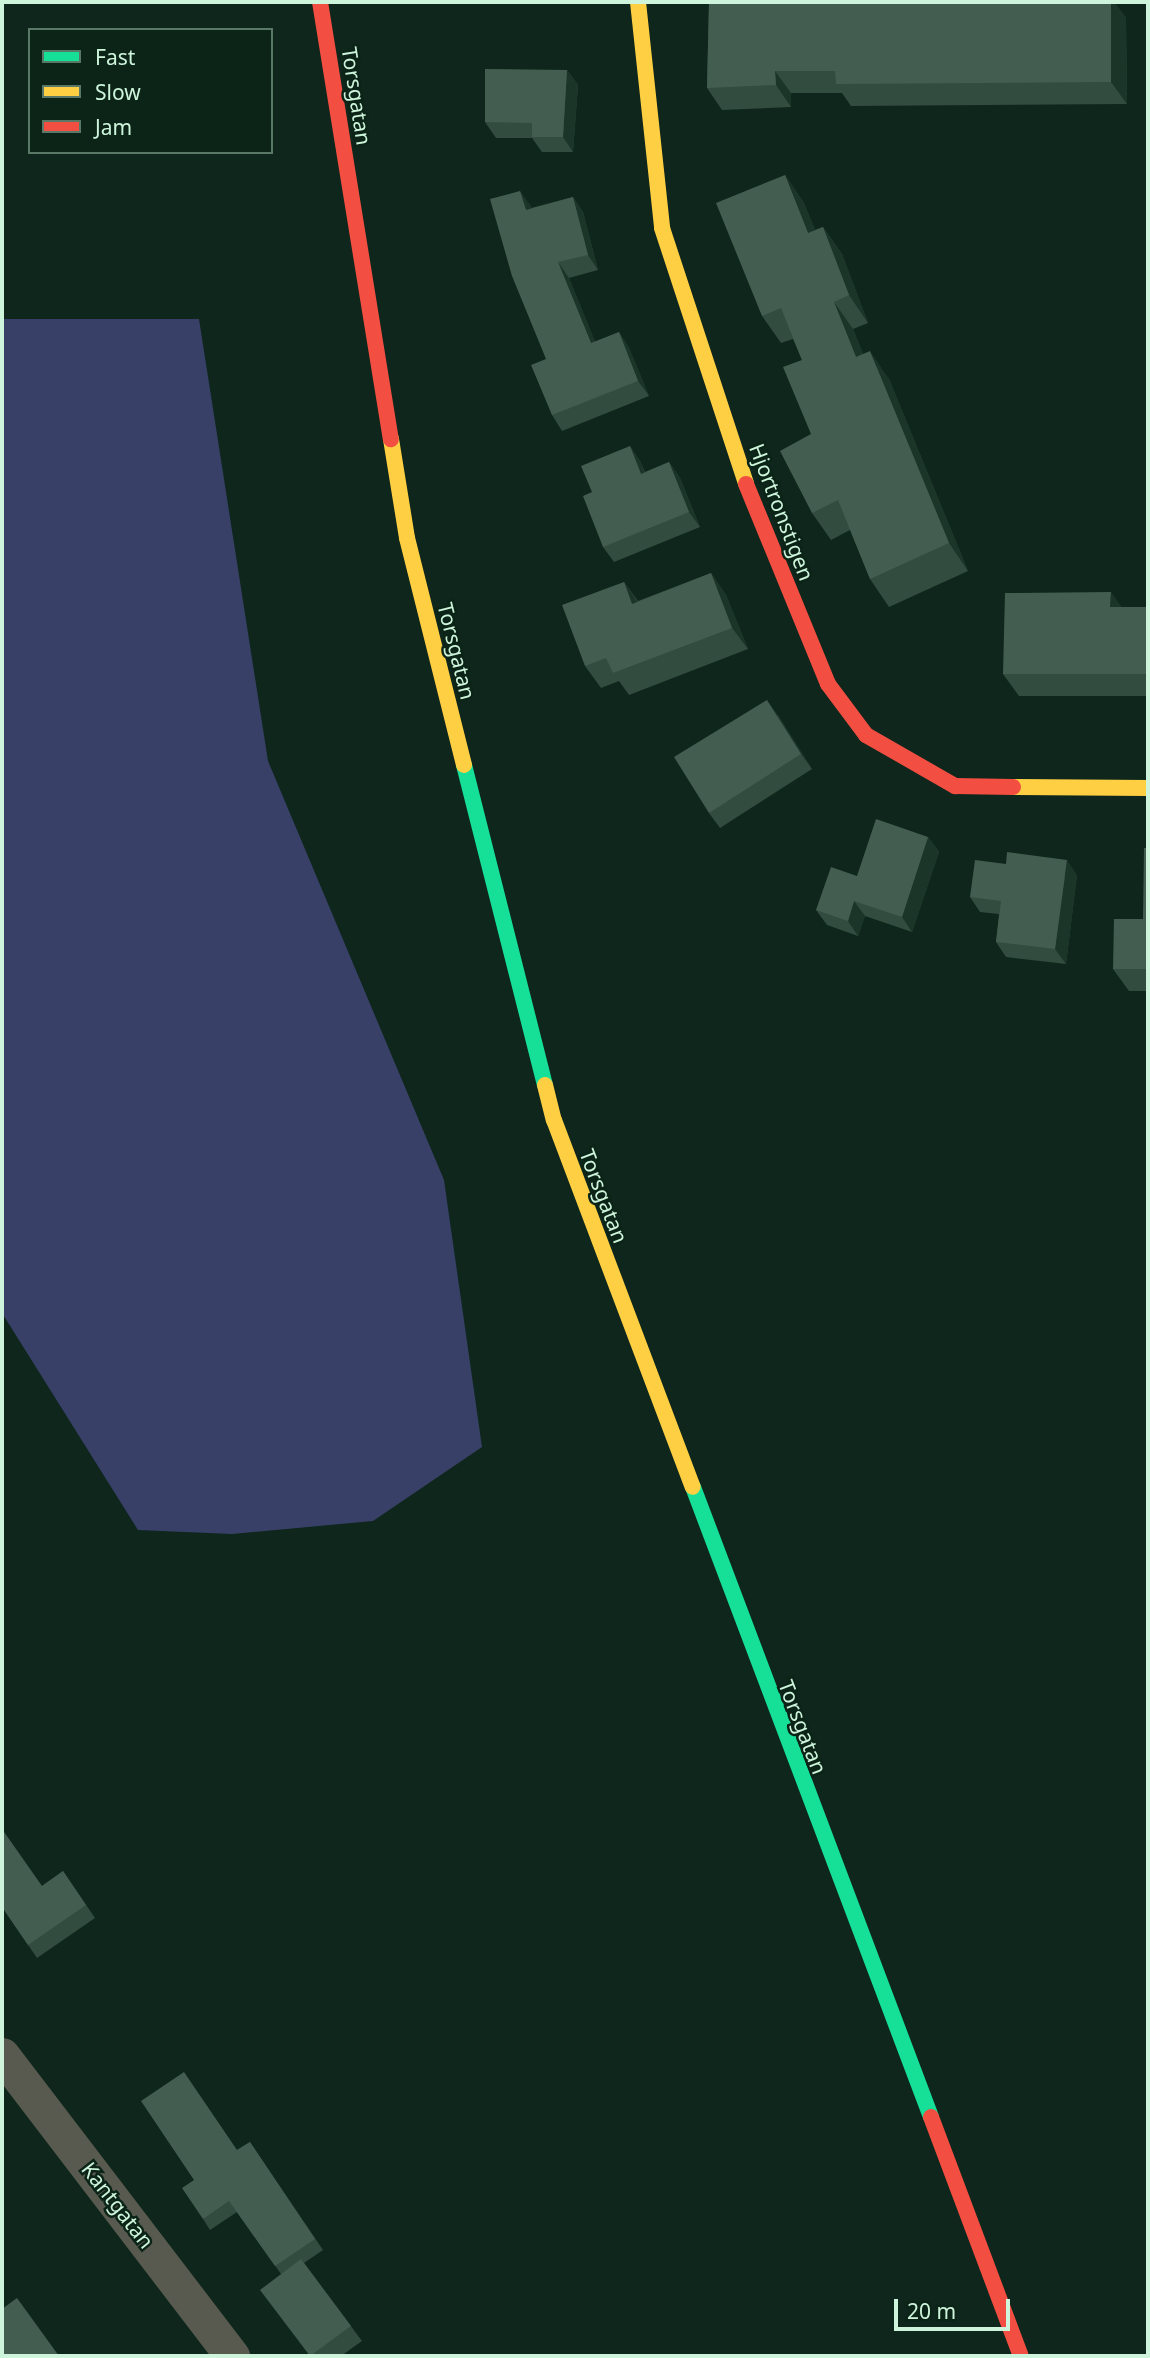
<!DOCTYPE html>
<style>
body{margin:0}
#map{position:relative;width:1150px;height:2358px;overflow:hidden;background:#0e261b;font-family:"Noto Sans",sans-serif}
div>[style]{position:absolute}
.green>*{inset:0;background:#384067}
.street>*{height:35px;margin:-17.5px;padding:0 17.5px;transform-origin:17.5px;border-radius:17.5px;background:#595a4f}
.fast>*{height:16px;margin:-8px;padding:0 8px;transform-origin:8px;border-radius:8px;background:#16e098}
.slow>*{height:16px;margin:-8px;padding:0 8px;transform-origin:8px;border-radius:8px;background:#ffcf43}
.jam>*{height:16px;margin:-8px;padding:0 8px;transform-origin:8px;border-radius:8px;background:#f24e42}
.wall>*{inset:0;background:#324c3f}
.shaded-wall>*{inset:0;background:#1c3529}
.building>*{inset:0;background:#435e50}
span{translate:-50% -50%;white-space:nowrap;text-align:center;line-height:1.15;-webkit-text-stroke:5px #0b2417;paint-order:stroke}
.street-label{font-size:21px;color:#cef5dc}
.frame{position:absolute;inset:0;border:4px solid #cef5dc;pointer-events:none}
.legend{position:absolute;left:28px;top:28px;width:245px;height:126px;box-sizing:border-box;background:#0b2417;border:2px solid #597866;margin:0;padding:9px 12px;list-style:none;font-size:21px;color:#cef5dc}
.legend li{display:flex;align-items:center;gap:14px;height:35px}
.legend b{width:35px;border:2px solid #597866}
.scale{position:absolute;left:894px;top:2299px;width:116px;height:32px;box-sizing:border-box;border:4px solid #cef5dc;border-top:0;padding-left:9px;font-size:21px;line-height:24px;white-space:nowrap;color:#cef5dc;-webkit-text-stroke:5px #0b2417;paint-order:stroke}
</style>
<div id="map">
<div class="green">
<div style="clip-path:polygon(2px 319px,199px 319px,268px 761px,444px 1180px,482px 1447px,373px 1521px,232px 1534px,138px 1530px,2px 1313px)"></div>
</div>
<div class="street">
<div style="left:2px;top:2055px;width:379px;rotate:52.6deg"></div>
</div>
<div class="fast">
<div style="left:464px;top:765px;width:330px;rotate:75.8deg"></div>
<div style="left:693px;top:1487px;width:673px;rotate:69.3deg"></div>
</div>
<div class="slow">
<div style="left:638px;top:2px;width:227px;rotate:83.9deg"></div>
<div style="left:662px;top:228px;width:269px;rotate:71.8deg"></div>
<div style="left:391px;top:439px;width:100px;rotate:80.8deg"></div>
<div style="left:407px;top:538px;width:234px;rotate:75.9deg"></div>
<div style="left:1013px;top:787px;width:135px;rotate:0.4deg"></div>
<div style="left:545px;top:1085px;width:36px;rotate:76deg"></div>
<div style="left:554px;top:1120px;width:392px;rotate:69.3deg"></div>
</div>
<div class="jam">
<div style="left:320px;top:2px;width:443px;rotate:80.8deg"></div>
<div style="left:746px;top:484px;width:216px;rotate:67.7deg"></div>
<div style="left:828px;top:684px;width:64px;rotate:53.3deg"></div>
<div style="left:866px;top:735px;width:103px;rotate:29.8deg"></div>
<div style="left:955px;top:786px;width:58px;rotate:1deg"></div>
<div style="left:931px;top:2117px;width:255px;rotate:69.4deg"></div>
</div>
<div class="wall">
<div style="clip-path:polygon(709px 2px,1114px 2px,1126px 18px,1127px 104px,851px 106px,842px 93px,791px 93px,791px 107px,722px 110px,707px 88px)"></div>
<div style="clip-path:polygon(567px 70px,578px 85px,573px 152px,542px 152px,532px 138px,496px 138px,485px 122px)"></div>
<div style="clip-path:polygon(785px 175px,804px 203px,815px 230px,823px 227px,842px 254px,868px 323px,853px 329px,863px 354px,889px 379px,968px 571px,889px 607px,870px 579px,850px 530px,831px 540px,812px 513px,811px 434px,802px 360px,793px 339px,781px 343px,762px 316px)"></div>
<div style="clip-path:polygon(520px 191px,531px 208px,573px 197px,583px 212px,598px 270px,569px 278px,595px 342px,619px 332px,629px 348px,649px 396px,562px 431px,552px 415px,546px 359px)"></div>
<div style="clip-path:polygon(630px 446px,640px 461px,645px 472px,669px 462px,680px 478px,700px 527px,614px 562px,603px 547px,592px 492px)"></div>
<div style="clip-path:polygon(711px 573px,726px 595px,748px 649px,629px 695px,619px 681px,601px 688px,585px 666px,624px 582px,638px 601px)"></div>
<div style="clip-path:polygon(1122px 607px,1148px 607px,1148px 696px,1019px 696px,1003px 674px)"></div>
<div style="clip-path:polygon(778px 715px,812px 769px,720px 828px,709px 813px)"></div>
<div style="clip-path:polygon(928px 837px,939px 852px,912px 932px,865px 916px,858px 936px,827px 925px,816px 910px,857px 876px)"></div>
<div style="clip-path:polygon(1148px 848px,1148px 991px,1129px 991px,1113px 969px,1143px 919px)"></div>
<div style="clip-path:polygon(1077px 875px,1066px 964px,1006px 957px,996px 942px,999px 914px,980px 912px,970px 897px)"></div>
<div style="clip-path:polygon(63px 1871px,95px 1918px,37px 1958px,2px 1907px,42px 1886px)"></div>
<div style="clip-path:polygon(250px 2142px,323px 2250px,304px 2263px,362px 2341px,341px 2356px,309px 2356px,281px 2274px,237px 2212px,210px 2230px,203px 2219px,237px 2150px)"></div>
</div>
<div class="shaded-wall">
<div style="clip-path:polygon(1111px 2px,1114px 2px,1126px 18px,1127px 104px,1111px 82px)"></div>
<div style="clip-path:polygon(567px 70px,578px 85px,573px 152px,563px 137px)"></div>
<div style="clip-path:polygon(775px 71px,791px 93px,791px 107px,776px 85px)"></div>
<div style="clip-path:polygon(785px 175px,804px 203px,828px 260px,808px 233px)"></div>
<div style="clip-path:polygon(520px 191px,531px 206px,536px 225px,526px 210px)"></div>
<div style="clip-path:polygon(573px 197px,583px 212px,598px 270px,588px 255px)"></div>
<div style="clip-path:polygon(823px 227px,842px 254px,868px 323px,849px 295px)"></div>
<div style="clip-path:polygon(558px 262px,569px 278px,602px 359px,591px 343px)"></div>
<div style="clip-path:polygon(834px 302px,853px 329px,876px 384px,856px 357px)"></div>
<div style="clip-path:polygon(619px 332px,629px 348px,649px 396px,638px 381px)"></div>
<div style="clip-path:polygon(870px 351px,889px 379px,968px 571px,949px 543px)"></div>
<div style="clip-path:polygon(630px 446px,640px 461px,651px 489px,641px 474px)"></div>
<div style="clip-path:polygon(669px 462px,680px 478px,700px 527px,689px 512px)"></div>
<div style="clip-path:polygon(711px 573px,726px 595px,748px 649px,732px 628px)"></div>
<div style="clip-path:polygon(624px 582px,639px 604px,632px 604px)"></div>
<div style="clip-path:polygon(1111px 592px,1126px 613px,1110px 607px)"></div>
<div style="clip-path:polygon(767px 700px,778px 715px,812px 769px,801px 754px)"></div>
<div style="clip-path:polygon(928px 837px,939px 852px,912px 932px,902px 917px)"></div>
<div style="clip-path:polygon(1067px 860px,1077px 875px,1066px 964px,1055px 949px)"></div>
<div style="clip-path:polygon(854px 901px,865px 916px,858px 936px,848px 921px)"></div>
</div>
<div class="building">
<div style="clip-path:polygon(709px 2px,1111px 2px,1111px 82px,836px 84px,835px 71px,775px 71px,776px 85px,707px 88px)"></div>
<div style="clip-path:polygon(485px 69px,567px 70px,563px 137px,532px 137px,532px 123px,485px 122px)"></div>
<div style="clip-path:polygon(785px 175px,808px 233px,823px 227px,849px 295px,834px 302px,856px 357px,870px 351px,949px 543px,870px 579px,838px 500px,812px 513px,780px 451px,811px 434px,783px 367px,802px 360px,781px 308px,762px 316px,716px 203px)"></div>
<div style="clip-path:polygon(520px 191px,526px 210px,573px 197px,588px 255px,558px 262px,591px 343px,619px 332px,638px 381px,552px 415px,531px 365px,546px 359px,512px 276px,490px 199px)"></div>
<div style="clip-path:polygon(630px 446px,641px 474px,669px 462px,689px 512px,603px 547px,583px 496px,592px 492px,581px 466px)"></div>
<div style="clip-path:polygon(711px 573px,732px 628px,613px 673px,606px 658px,585px 666px,562px 605px,624px 582px,632px 604px)"></div>
<div style="clip-path:polygon(1111px 592px,1110px 607px,1148px 607px,1148px 674px,1003px 674px,1005px 593px)"></div>
<div style="clip-path:polygon(767px 700px,801px 754px,709px 813px,674px 757px)"></div>
<div style="clip-path:polygon(876px 819px,928px 837px,902px 917px,854px 901px,848px 921px,816px 910px,831px 867px,857px 876px)"></div>
<div style="clip-path:polygon(1144px 848px,1148px 848px,1148px 969px,1113px 969px,1114px 919px,1143px 919px)"></div>
<div style="clip-path:polygon(1007px 852px,1067px 860px,1055px 949px,996px 942px,1001px 901px,970px 897px,975px 860px,1006px 864px)"></div>
<div style="clip-path:polygon(2px 1829px,42px 1886px,63px 1871px,86px 1905px,28px 1945px,2px 1907px)"></div>
<div style="clip-path:polygon(184px 2072px,237px 2150px,250px 2142px,315px 2239px,275px 2266px,229px 2201px,203px 2219px,182px 2188px,194px 2180px,141px 2101px)"></div>
<div style="clip-path:polygon(301px 2259px,351px 2326px,310px 2356px,260px 2290px)"></div>
<div style="clip-path:polygon(17px 2298px,59px 2356px,2px 2356px,2px 2309px)"></div>
</div>
<div class="street-label">
<span style="left:357px;top:96px;rotate:81deg">Torsgatan</span>
<span style="left:782px;top:512px;rotate:69deg">Hjortronstigen</span>
<span style="left:457px;top:651px;rotate:76deg">Torsgatan</span>
<span style="left:604px;top:1196px;rotate:69deg">Torsgatan</span>
<span style="left:803px;top:1727px;rotate:69deg">Torsgatan</span>
<span style="left:118px;top:2205px;rotate:52deg">Kantgatan</span>
</div>
<div class="frame"></div>
<ul class="legend">
<li><b style="height:9px;background:#16e098"></b>Fast</li>
<li><b style="height:9px;background:#ffcf43"></b>Slow</li>
<li><b style="height:9px;background:#f24e42"></b>Jam</li>
</ul>
<div class="scale">20 m</div>
</div>
